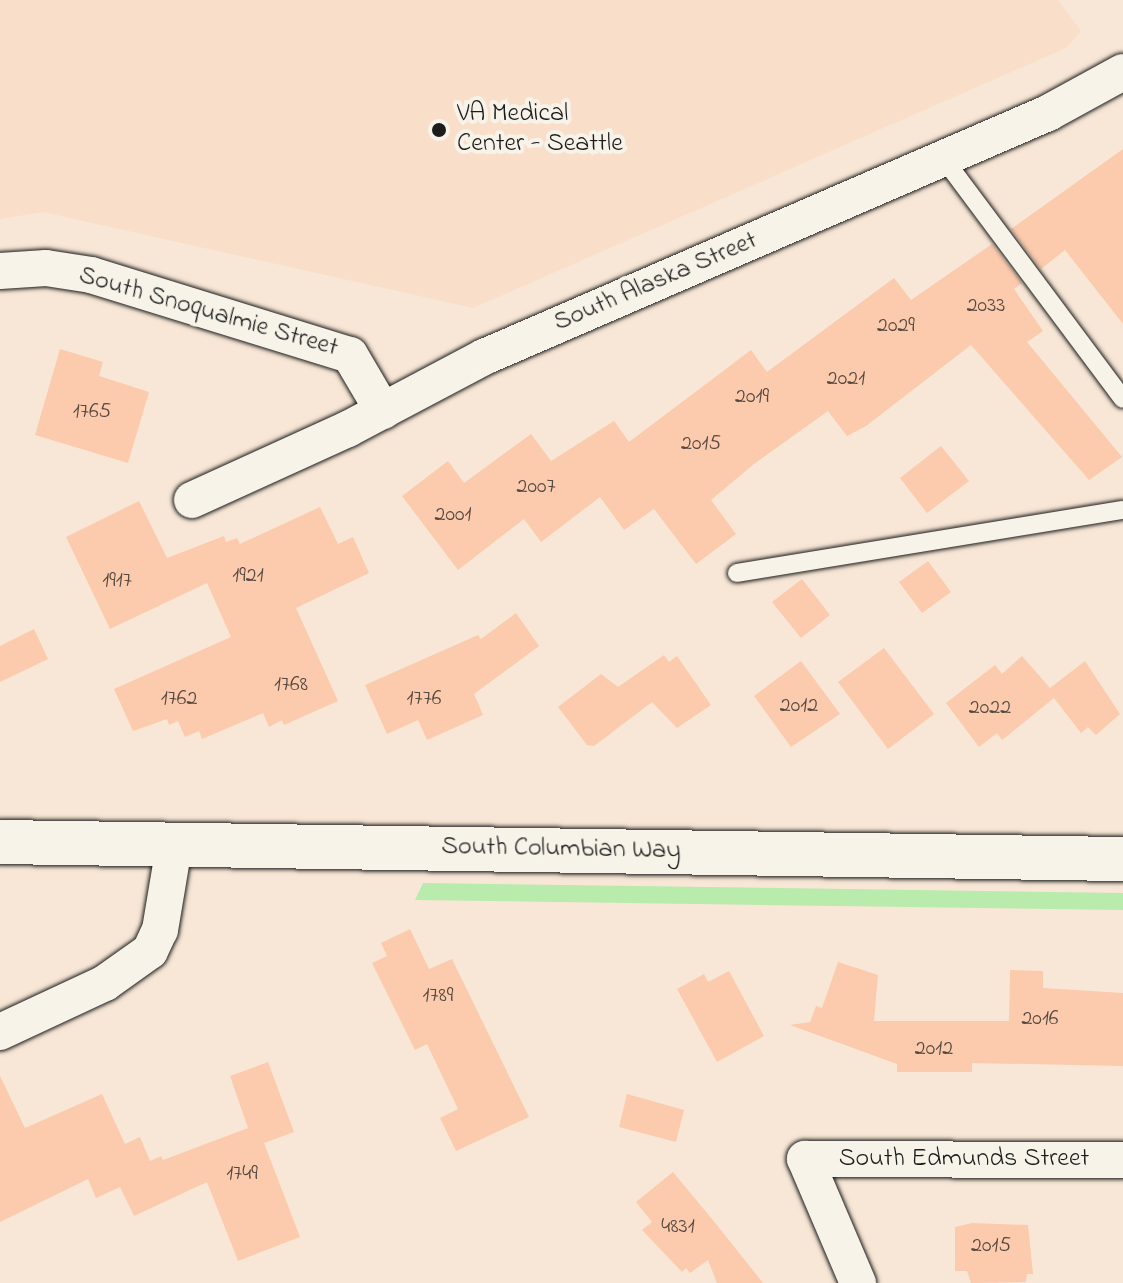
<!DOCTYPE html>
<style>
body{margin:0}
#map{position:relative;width:1123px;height:1283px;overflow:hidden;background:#f8e7d6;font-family:"Indie Flower",sans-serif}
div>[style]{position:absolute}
.built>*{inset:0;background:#f9dec9}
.green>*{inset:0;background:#b8ebac}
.building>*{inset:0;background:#fccaac}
.roads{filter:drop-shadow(0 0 2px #1c1c1c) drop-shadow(0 0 2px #1c1c1c)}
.service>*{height:18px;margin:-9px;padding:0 9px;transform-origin:9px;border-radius:9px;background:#f7f3e8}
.minor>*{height:36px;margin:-18px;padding:0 18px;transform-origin:18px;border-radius:18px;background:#f7f3e8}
.secondary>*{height:44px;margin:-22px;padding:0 22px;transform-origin:22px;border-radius:22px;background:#f7f3e8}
.dots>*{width:22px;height:22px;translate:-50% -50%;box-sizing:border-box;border:4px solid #f7f3e8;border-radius:50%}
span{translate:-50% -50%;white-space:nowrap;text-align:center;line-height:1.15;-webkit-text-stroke:8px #f7f3e8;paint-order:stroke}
.number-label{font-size:22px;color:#544840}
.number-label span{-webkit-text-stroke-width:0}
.poi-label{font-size:26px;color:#1c1c1c}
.left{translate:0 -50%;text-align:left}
.street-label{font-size:26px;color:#1c1c1c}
</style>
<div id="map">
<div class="built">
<div style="clip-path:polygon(0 0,1058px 0,1081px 31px,1066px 48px,473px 308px,43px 212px,0 219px)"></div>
</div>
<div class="green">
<div style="clip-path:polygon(423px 883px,1123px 893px,1123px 910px,415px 900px)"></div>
</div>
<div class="building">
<div style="clip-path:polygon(1123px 149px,1123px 324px,1065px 250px,1041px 269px,1011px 229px)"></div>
<div style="clip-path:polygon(992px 244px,1022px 283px,1014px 289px,1043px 331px,1027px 342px,1122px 457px,1089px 480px,971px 345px,866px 426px,847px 436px,828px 411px,754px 464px,711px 500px,736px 534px,696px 564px,654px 509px,624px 530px,600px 497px,541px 542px,524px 519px,458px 570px,402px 496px,448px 461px,464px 483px,531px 434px,551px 461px,614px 421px,629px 442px,751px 350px,767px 372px,894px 278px,911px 300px)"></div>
<div style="clip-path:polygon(60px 349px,103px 362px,99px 376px,149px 392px,128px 463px,35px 435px)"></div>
<div style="clip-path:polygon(941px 446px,969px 481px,927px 513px,900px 478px)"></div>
<div style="clip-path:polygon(139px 501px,167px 558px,224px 536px,226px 542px,237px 538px,240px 544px,320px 507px,338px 544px,353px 537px,369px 573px,296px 608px,338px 701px,284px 725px,282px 720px,269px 727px,263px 713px,202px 739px,199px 731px,185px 737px,178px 721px,169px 725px,167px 719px,133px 731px,114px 689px,231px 637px,207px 583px,110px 629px,66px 537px)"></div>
<div style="clip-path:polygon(928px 561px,951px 592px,922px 613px,899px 582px)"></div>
<div style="clip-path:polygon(802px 579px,830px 615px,801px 638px,772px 602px)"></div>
<div style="clip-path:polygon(516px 613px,539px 646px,474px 694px,483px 715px,427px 740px,418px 720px,387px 734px,365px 685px,478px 635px,481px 639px)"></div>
<div style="clip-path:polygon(34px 629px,48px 659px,0 682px,0 646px)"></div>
<div style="clip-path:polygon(884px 648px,934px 714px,888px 749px,838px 682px)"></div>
<div style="clip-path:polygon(664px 655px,669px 662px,677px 656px,711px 705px,677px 728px,652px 702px,594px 746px,587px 745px,558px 707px,601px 674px,618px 687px)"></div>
<div style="clip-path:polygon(1022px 656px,1050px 688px,1085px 661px,1120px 714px,1096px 735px,1088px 727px,1081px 733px,1054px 698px,1002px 740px,997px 733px,979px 747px,946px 703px,995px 665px,1002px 674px)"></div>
<div style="clip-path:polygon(801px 661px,840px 714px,791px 747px,754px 696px)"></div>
<div style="clip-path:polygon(410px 929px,429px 969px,452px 959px,529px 1117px,456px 1151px,440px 1118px,458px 1109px,427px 1044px,415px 1050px,372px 963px,387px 956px,381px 943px)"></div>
<div style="clip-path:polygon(838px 962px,878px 975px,874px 1021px,1009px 1021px,1010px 970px,1043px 971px,1043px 988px,1123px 993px,1123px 1066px,972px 1063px,972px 1072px,897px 1072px,897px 1064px,790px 1025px,810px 1022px,816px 1006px,822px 1008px)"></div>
<div style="clip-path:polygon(729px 971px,764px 1036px,717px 1062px,677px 989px,704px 974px,708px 982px)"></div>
<div style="clip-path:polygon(268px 1062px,294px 1132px,264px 1143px,300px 1237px,238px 1261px,207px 1182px,134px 1216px,120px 1187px,96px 1198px,88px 1179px,0 1222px,0 1076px,25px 1128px,102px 1094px,125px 1144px,140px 1137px,150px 1161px,161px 1156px,163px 1160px,248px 1128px,230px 1076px)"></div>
<div style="clip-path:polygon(627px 1094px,684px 1110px,676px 1142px,619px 1127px)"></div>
<div style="clip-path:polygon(673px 1172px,712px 1219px,763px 1283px,717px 1283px,708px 1260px,690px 1273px,686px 1268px,682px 1272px,642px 1230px,652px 1222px,636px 1202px)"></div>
<div style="clip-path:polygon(972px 1223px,1028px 1225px,1033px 1274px,1027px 1274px,1026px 1282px,971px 1283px,967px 1271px,955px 1271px,955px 1227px)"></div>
</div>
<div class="roads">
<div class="service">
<div style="left:944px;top:159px;width:299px;rotate:53.3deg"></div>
<div style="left:737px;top:573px;width:391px;rotate:-9.3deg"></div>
</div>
<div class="minor">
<div style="left:0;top:271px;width:46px;rotate:-3.7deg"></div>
<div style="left:46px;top:268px;width:46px;rotate:8.8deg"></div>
<div style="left:91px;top:275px;width:271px;rotate:17.2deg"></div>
<div style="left:350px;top:355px;width:65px;rotate:59.5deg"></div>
<div style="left:192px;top:500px;width:171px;rotate:-24.5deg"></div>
<div style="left:348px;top:429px;width:154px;rotate:-27.9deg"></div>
<div style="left:484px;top:357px;width:615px;rotate:-23.39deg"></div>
<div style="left:1048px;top:113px;width:85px;rotate:-28.7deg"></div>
<div style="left:0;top:1032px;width:116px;rotate:-25deg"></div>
<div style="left:105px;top:983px;width:55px;rotate:-35.4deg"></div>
<div style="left:150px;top:951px;width:23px;rotate:-65deg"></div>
<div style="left:160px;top:930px;width:85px;rotate:-80.5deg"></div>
<div style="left:858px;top:1283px;width:135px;rotate:-113.1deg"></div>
<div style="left:805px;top:1159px;width:318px;rotate:0.2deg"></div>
</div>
<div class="secondary">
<div style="left:0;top:842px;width:1123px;rotate:0.87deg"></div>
</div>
</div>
<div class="dots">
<div style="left:439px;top:130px;background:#1c1c1c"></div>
</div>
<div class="number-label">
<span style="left:986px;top:307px">2033</span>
<span style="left:896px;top:327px">2029</span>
<span style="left:846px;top:380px">2021</span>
<span style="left:752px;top:398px">2019</span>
<span style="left:92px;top:413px">1765</span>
<span style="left:701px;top:445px">2015</span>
<span style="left:536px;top:488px">2007</span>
<span style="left:453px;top:516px">2001</span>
<span style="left:248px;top:577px">1921</span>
<span style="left:117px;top:582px">1917</span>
<span style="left:291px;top:686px">1768</span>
<span style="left:179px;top:700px">1762</span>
<span style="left:424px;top:700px">1776</span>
<span style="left:799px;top:707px">2012</span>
<span style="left:990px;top:709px">2022</span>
<span style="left:438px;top:997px">1789</span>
<span style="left:1040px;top:1020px">2016</span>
<span style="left:934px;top:1050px">2012</span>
<span style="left:242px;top:1175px">1749</span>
<span style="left:678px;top:1228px">4831</span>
<span style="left:991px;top:1247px">2015</span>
</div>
<div class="poi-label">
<span class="left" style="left:457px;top:130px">VA Medical<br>Center - Seattle</span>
</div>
<div class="street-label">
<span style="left:656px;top:283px;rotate:-23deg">South Alaska Street</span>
<span style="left:208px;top:313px;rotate:16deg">South Snoqualmie Street</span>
<span style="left:561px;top:850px;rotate:1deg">South Columbian Way</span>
<span style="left:964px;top:1160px">South Edmunds Street</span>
</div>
</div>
